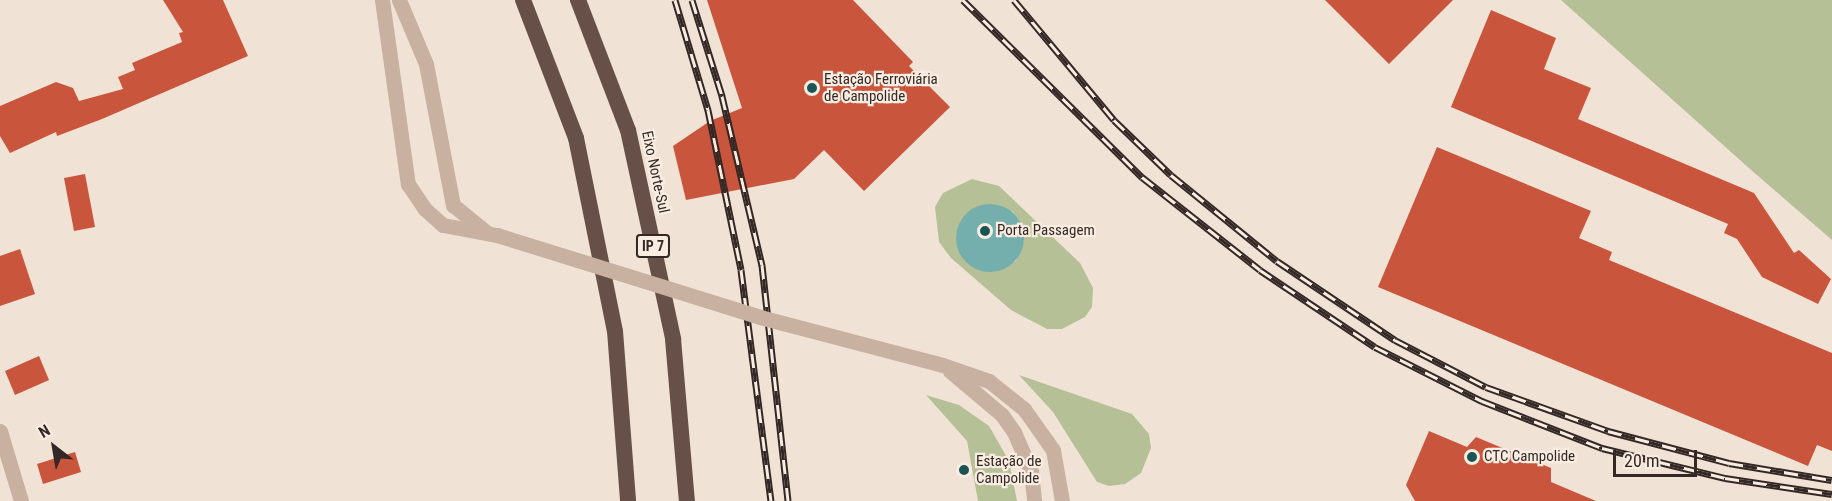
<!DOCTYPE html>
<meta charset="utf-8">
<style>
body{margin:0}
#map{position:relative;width:1832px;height:501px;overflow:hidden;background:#f1e2d6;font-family:"Roboto Condensed",sans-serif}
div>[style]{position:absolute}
.green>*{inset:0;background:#b5c096}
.water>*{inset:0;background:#74afad}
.round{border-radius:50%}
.building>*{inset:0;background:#c9553c}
.minor>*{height:15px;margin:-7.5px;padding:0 7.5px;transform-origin:7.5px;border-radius:7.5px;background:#c9b1a2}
.trunk>*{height:16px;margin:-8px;padding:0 8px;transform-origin:8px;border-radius:8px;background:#665048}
.rail>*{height:7px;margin-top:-3.5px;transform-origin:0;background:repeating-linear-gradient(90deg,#f9ede2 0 14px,#332825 0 28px);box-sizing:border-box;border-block:2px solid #332825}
.minor-bridge>*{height:15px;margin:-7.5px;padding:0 7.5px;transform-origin:7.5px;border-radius:7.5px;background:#c9b1a2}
.dots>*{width:16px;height:16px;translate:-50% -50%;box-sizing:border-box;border:3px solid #f9ede2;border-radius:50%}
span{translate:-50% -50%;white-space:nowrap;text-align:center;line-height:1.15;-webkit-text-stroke:4.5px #f9ede2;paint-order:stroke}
.shield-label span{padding:2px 4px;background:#f9ede2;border:2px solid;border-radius:4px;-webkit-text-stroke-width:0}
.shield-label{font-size:14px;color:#332825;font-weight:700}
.poi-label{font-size:15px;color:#332825}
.left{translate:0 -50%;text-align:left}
.street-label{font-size:15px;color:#332825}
.north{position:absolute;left:24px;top:417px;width:60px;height:60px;-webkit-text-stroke:4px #f9ede2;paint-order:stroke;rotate:329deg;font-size:16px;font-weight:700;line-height:24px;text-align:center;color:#332825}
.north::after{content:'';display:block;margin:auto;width:21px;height:27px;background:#332825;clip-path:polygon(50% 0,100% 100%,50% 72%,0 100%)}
.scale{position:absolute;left:1613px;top:450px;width:84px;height:27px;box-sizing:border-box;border:3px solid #332825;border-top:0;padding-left:8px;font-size:18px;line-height:21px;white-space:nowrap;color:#332825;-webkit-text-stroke:4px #f9ede2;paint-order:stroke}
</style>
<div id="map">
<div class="green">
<div style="clip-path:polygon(1561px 0,1832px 0,1832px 240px,1750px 169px)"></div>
<div style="clip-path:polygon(evenodd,972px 179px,999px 186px,1080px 263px,1093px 288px,1092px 307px,1085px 317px,1062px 329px,1047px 329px,1011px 310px,951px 258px,939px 242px,935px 207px,943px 193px,972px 179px,1012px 211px,1024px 230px,1016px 261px,995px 272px,1012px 211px)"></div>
<div style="clip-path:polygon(1019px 375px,1132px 414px,1149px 434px,1151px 448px,1141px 473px,1125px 484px,1109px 486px,1097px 482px,1053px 412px)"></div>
<div style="clip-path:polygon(926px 395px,959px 405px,989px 426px,1009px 461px,1017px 501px,978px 501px,967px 441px)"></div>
</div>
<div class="water">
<div class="round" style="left:956px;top:204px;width:68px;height:68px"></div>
</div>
<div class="building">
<div style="clip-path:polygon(163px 0,223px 0,248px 56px,102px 119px,57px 136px,56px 132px,10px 153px,0 136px,0 106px,56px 82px,73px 88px,79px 101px,123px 89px,118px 77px,135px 70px,132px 63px,182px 42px,179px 33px,183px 32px)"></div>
<div style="clip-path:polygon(707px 0,853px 0,913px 62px,909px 66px,950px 107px,864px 191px,824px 150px,794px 179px,686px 200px,673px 146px,710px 121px,742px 108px)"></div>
<div style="clip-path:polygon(1325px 0,1453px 0,1389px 64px)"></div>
<div style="clip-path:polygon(1491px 10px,1556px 38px,1544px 69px,1591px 88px,1578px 119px,1754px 193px,1794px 253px,1799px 250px,1831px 279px,1818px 304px,1762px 277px,1737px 239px,1724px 233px,1728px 224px,1451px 107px)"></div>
<div style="clip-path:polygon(1437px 147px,1591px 211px,1579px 238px,1612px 252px,1609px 260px,1832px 353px,1832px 451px,1817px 445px,1808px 466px,1378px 287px)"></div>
<div style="clip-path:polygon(85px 174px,95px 227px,74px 231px,64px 178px)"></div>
<div style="clip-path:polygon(20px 249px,35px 294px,0 306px,0 256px)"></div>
<div style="clip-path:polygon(39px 356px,49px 380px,15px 395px,5px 371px)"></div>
<div style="clip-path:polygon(1429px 431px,1467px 447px,1476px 437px,1551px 468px,1551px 482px,1596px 501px,1415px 501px,1406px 485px)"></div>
<div style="clip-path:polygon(75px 452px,81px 472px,43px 484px,37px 464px)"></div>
</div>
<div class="minor">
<div style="left:382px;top:0;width:186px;rotate:82deg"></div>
<div style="left:408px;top:184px;width:30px;rotate:56deg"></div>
<div style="left:425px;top:209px;width:24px;rotate:42deg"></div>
<div style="left:443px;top:225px;width:55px;rotate:10.5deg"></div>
<div style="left:399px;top:0;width:69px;rotate:67.1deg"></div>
<div style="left:426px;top:64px;width:144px;rotate:79.2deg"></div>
<div style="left:453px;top:205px;width:43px;rotate:39.3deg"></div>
<div style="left:943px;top:365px;width:49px;rotate:19.2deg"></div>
<div style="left:989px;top:381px;width:45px;rotate:38.7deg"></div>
<div style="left:1024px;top:409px;width:50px;rotate:54.7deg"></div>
<div style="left:1053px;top:450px;width:52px;rotate:80deg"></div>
<div style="left:950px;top:371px;width:68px;rotate:40.2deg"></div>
<div style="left:1002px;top:415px;width:21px;rotate:55deg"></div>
<div style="left:1014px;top:432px;width:43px;rotate:66.4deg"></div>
<div style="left:1031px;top:471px;width:30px;rotate:84deg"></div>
<div style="left:0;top:431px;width:73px;rotate:73.3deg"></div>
</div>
<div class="trunk">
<div style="left:523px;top:0;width:148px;rotate:69deg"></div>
<div style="left:576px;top:138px;width:197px;rotate:78.6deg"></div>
<div style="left:615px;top:331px;width:170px;rotate:85.6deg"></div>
<div style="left:578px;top:0;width:139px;rotate:69deg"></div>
<div style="left:628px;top:130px;width:214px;rotate:77.8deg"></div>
<div style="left:673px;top:339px;width:163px;rotate:85.1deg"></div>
</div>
<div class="rail">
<div style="left:675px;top:0;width:115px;rotate:73.3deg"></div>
<div style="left:708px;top:110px;width:163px;rotate:78.3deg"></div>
<div style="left:741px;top:270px;width:233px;rotate:82.6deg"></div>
<div style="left:692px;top:0;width:101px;rotate:72.6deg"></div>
<div style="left:722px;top:96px;width:174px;rotate:76.7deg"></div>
<div style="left:762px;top:265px;width:237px;rotate:83.7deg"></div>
<div style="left:963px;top:0;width:252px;rotate:44.7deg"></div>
<div style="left:1142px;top:177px;width:150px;rotate:38.2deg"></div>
<div style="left:1260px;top:270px;width:138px;rotate:33.8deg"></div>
<div style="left:1375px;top:347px;width:120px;rotate:26.8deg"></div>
<div style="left:1482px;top:401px;width:129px;rotate:21.4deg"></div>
<div style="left:1602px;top:448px;width:127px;rotate:13.7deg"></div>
<div style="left:1725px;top:478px;width:108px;rotate:8.5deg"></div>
<div style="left:1014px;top:0;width:156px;rotate:50.2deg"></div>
<div style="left:1114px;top:120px;width:79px;rotate:44deg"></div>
<div style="left:1171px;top:175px;width:136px;rotate:39.1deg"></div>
<div style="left:1277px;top:261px;width:142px;rotate:33.8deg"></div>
<div style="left:1395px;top:340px;width:102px;rotate:27.3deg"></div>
<div style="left:1486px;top:387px;width:130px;rotate:19.8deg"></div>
<div style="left:1608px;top:431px;width:125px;rotate:14.8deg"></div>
<div style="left:1729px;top:463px;width:104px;rotate:9.4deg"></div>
</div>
<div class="minor-bridge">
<div style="left:497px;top:235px;width:275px;rotate:17.3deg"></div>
<div style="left:760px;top:317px;width:189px;rotate:14.7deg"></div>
</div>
<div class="dots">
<div style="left:812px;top:88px;background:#1a5555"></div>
<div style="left:985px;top:231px;background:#1a5555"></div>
<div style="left:1472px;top:457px;background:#1a5555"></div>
<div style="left:964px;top:470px;background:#1a5555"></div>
</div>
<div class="shield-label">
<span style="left:653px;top:246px">IP 7</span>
</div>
<div class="poi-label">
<span class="left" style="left:824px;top:88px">Estação Ferroviária<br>de Campolide</span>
<span class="left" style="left:997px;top:231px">Porta Passagem</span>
<span class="left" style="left:1484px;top:457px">CTC Campolide</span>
<span class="left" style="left:976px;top:470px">Estação de<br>Campolide</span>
</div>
<div class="street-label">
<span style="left:655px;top:172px;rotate:78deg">Eixo Norte-Sul</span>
</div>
<div class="north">N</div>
<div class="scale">20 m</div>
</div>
